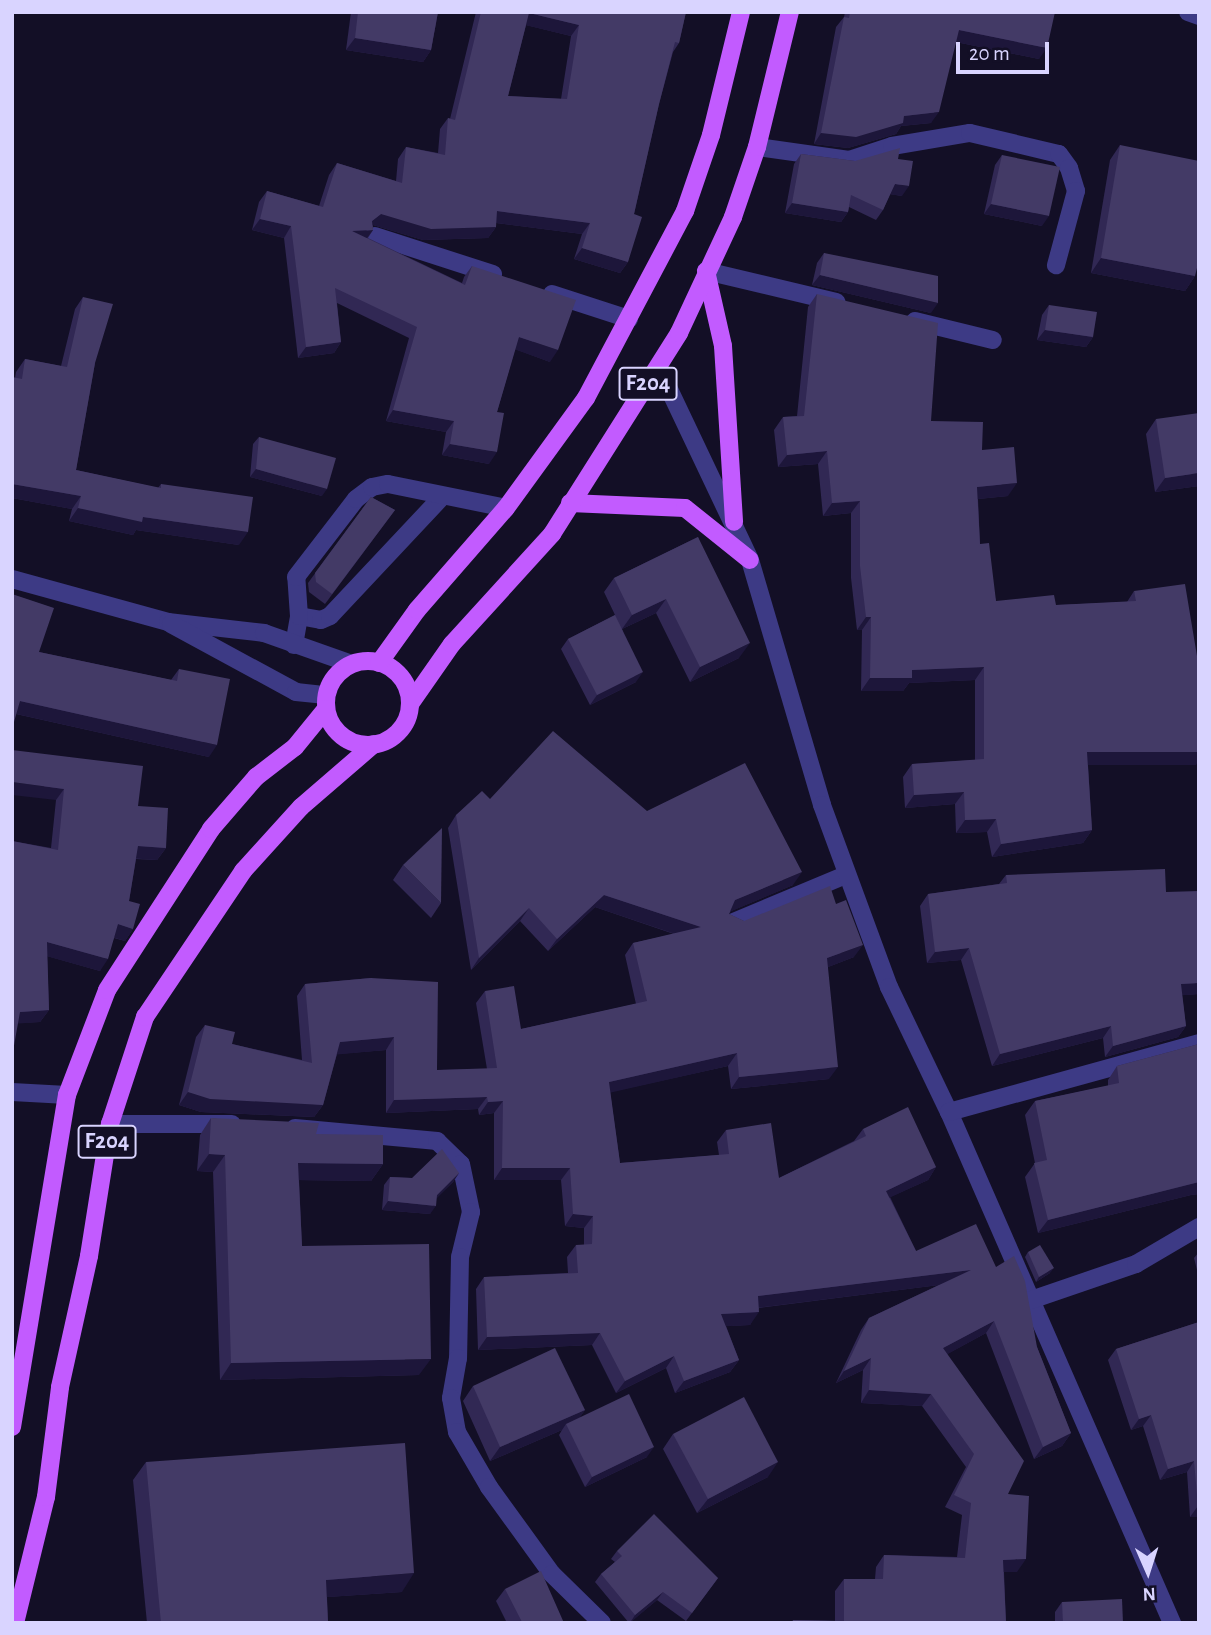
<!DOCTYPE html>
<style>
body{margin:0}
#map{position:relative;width:1211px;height:1635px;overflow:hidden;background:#130f26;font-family:"Alegreya Sans",sans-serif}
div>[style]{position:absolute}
.service>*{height:18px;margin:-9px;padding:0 9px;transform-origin:9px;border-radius:9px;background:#3d3a85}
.minor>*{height:18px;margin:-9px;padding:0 9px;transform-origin:9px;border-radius:9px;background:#3d3a85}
.tertiary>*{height:18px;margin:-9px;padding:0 9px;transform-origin:9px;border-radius:9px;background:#3d3a85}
.primary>*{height:18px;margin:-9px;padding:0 9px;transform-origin:9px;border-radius:9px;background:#c25bff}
.primary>.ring{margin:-9px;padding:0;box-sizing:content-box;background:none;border:18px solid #c25bff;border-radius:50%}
.wall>*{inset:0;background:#312854}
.shaded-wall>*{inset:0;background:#1d163a}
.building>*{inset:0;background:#433a66}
span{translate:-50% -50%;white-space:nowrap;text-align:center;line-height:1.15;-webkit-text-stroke:5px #130f26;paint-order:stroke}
.shield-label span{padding:2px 5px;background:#130f26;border:2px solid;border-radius:5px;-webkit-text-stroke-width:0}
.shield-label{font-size:23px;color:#d9d4ff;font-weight:700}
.frame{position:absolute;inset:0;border:14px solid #d9d4ff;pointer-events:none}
.north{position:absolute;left:1113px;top:1537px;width:70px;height:70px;-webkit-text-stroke:5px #130f26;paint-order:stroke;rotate:177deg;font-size:19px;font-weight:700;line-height:28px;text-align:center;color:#d9d4ff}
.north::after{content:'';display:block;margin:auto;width:24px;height:32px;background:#d9d4ff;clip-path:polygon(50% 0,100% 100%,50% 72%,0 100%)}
.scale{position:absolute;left:956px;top:42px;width:93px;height:32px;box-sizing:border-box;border:4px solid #d9d4ff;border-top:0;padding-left:9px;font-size:21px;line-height:24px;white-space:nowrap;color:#d9d4ff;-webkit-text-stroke:5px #130f26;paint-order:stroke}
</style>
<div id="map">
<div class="service">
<div style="left:757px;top:147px;width:93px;rotate:8deg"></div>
<div style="left:849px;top:160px;width:45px;rotate:-18deg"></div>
<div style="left:892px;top:146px;width:79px;rotate:-9.5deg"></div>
<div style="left:970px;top:133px;width:91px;rotate:13.3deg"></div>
<div style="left:1059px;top:154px;width:17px;rotate:54deg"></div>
<div style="left:1069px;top:168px;width:24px;rotate:73deg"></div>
<div style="left:1076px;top:191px;width:77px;rotate:105.1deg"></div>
<div style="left:706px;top:271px;width:134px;rotate:13.4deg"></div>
<div style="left:915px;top:321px;width:80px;rotate:13.7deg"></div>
<div style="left:299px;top:616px;width:22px;rotate:10deg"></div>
<div style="left:321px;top:620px;width:10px;rotate:-24deg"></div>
<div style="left:330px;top:616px;width:162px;rotate:-46.8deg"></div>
<div style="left:294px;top:645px;width:29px;rotate:-80deg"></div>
<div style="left:299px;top:616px;width:39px;rotate:-94deg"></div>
<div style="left:296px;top:577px;width:98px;rotate:-52.4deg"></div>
<div style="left:356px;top:499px;width:20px;rotate:-37deg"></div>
<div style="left:372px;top:487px;width:16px;rotate:-11deg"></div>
<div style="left:388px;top:484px;width:120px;rotate:11.5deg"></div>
<div style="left:731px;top:923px;width:125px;rotate:-22.7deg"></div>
</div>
<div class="minor">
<div style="left:1188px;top:12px;width:12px;rotate:20deg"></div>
<div style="left:375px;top:236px;width:124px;rotate:17.9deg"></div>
<div style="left:552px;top:294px;width:81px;rotate:18deg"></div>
<div style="left:659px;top:368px;width:212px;rotate:64.6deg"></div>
<div style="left:750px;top:560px;width:255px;rotate:73.6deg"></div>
<div style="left:822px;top:805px;width:194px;rotate:69.8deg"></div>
<div style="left:889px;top:987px;width:139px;rotate:64.4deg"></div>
<div style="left:949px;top:1112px;width:558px;rotate:66.42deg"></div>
<div style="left:12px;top:1092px;width:55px;rotate:3.1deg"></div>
<div style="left:949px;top:1112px;width:259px;rotate:-15.4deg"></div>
<div style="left:110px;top:1124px;width:122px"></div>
<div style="left:295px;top:1128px;width:143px;rotate:5.2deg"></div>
<div style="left:437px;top:1141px;width:33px;rotate:44deg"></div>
<div style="left:461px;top:1164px;width:49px;rotate:78.2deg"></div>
<div style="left:471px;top:1212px;width:46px;rotate:103.7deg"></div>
<div style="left:460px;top:1257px;width:101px;rotate:91.1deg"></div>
<div style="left:458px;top:1358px;width:41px;rotate:99.9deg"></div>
<div style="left:451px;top:1398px;width:35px;rotate:80deg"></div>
<div style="left:457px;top:1432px;width:64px;rotate:59.8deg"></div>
<div style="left:489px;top:1487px;width:107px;rotate:54.1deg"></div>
<div style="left:552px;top:1574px;width:70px;rotate:44.4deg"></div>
<div style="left:1031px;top:1300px;width:111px;rotate:-18.9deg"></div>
<div style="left:1136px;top:1264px;width:73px;rotate:-30.4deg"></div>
</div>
<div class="tertiary">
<div style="left:12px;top:579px;width:162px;rotate:15.4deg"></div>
<div style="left:168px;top:622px;width:97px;rotate:6.5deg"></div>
<div style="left:264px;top:633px;width:93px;rotate:19.4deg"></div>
<div style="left:171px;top:624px;width:142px;rotate:28.5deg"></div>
<div style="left:296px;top:692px;width:30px;rotate:6deg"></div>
</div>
<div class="primary">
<div style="left:706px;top:271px;width:77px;rotate:77.2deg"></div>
<div style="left:723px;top:346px;width:176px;rotate:86.4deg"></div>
<div style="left:570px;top:503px;width:115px;rotate:2.5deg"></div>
<div style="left:685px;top:508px;width:83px;rotate:38.7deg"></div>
<div class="ring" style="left:326px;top:661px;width:66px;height:66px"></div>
<div style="left:379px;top:663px;width:65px;rotate:-54.4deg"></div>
<div style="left:417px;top:610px;width:135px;rotate:-48.9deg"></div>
<div style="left:506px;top:508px;width:136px;rotate:-54deg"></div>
<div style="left:586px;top:398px;width:212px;rotate:-62.1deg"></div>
<div style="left:685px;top:211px;width:80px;rotate:-71.1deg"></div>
<div style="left:711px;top:135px;width:127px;rotate:-76.3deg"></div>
<div style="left:410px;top:704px;width:73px;rotate:-55deg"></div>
<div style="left:452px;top:644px;width:149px;rotate:-47.7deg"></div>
<div style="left:552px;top:534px;width:238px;rotate:-57.7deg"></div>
<div style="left:679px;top:333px;width:128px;rotate:-65deg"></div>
<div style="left:733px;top:217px;width:74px;rotate:-71.1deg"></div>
<div style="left:757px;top:147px;width:139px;rotate:-76.3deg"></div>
<div style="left:12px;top:1427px;width:337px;rotate:-80.6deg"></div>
<div style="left:67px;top:1095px;width:112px;rotate:-69.1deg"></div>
<div style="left:107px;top:990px;width:192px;rotate:-57.1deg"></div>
<div style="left:211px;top:829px;width:69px;rotate:-49.1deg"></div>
<div style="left:256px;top:777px;width:49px;rotate:-37.6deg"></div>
<div style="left:295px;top:747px;width:49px;rotate:-50.8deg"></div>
<div style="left:15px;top:1623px;width:130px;rotate:-76.2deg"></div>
<div style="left:46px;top:1497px;width:111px;rotate:-82.7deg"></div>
<div style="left:60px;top:1387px;width:134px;rotate:-77.5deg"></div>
<div style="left:89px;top:1256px;width:134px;rotate:-81deg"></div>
<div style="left:110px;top:1124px;width:113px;rotate:-71.9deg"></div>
<div style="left:145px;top:1017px;width:176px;rotate:-56.1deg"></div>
<div style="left:243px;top:871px;width:86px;rotate:-47.8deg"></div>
<div style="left:301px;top:807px;width:96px;rotate:-40.8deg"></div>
</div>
<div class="wall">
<div style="clip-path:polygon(351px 12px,438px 12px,431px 50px,423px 62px,346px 50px)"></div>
<div style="clip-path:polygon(evenodd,476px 12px,686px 12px,679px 43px,673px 52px,659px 104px,634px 214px,628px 262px,620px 273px,574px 259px,582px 234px,496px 223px,496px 227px,488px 238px,423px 240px,373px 225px,373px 230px,368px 238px,462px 283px,464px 277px,472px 266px,550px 362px,515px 349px,497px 412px,489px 464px,442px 455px,446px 432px,386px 421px,409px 338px,337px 303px,341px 342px,334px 353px,298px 358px,284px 238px,252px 230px,259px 202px,267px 191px,319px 206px,329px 175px,337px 163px,396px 181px,398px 159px,406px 147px,438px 153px,440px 129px,448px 118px,450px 119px,476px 12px,526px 25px,571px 36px,561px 99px,508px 96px,526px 25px)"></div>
<div style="clip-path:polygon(845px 12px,1055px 12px,1039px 59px,956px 42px,931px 123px,901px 126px,896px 134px,848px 148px,814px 144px,836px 27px,844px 17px)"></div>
<div style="clip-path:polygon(1120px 145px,1195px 276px,1185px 291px,1091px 273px,1110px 160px)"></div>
<div style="clip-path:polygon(801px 154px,855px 161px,898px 159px,902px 196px,890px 194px,883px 210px,876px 220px,849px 207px,848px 212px,841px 222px,785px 213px,794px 164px)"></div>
<div style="clip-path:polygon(1002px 155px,1042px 226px,984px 214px,995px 165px)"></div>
<div style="clip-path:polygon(824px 253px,931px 313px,812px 285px,817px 263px)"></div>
<div style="clip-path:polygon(817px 294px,931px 421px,982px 450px,1008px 496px,978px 499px,980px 544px,996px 601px,1056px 605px,1127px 602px,1134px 591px,1196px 765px,1088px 765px,1092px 830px,1083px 843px,992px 857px,987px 832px,956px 833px,955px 804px,905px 808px,903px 777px,912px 764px,975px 760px,975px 680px,909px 683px,903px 691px,861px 691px,862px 630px,857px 630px,851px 578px,851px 513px,823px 516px,818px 464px,778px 467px,774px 430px,783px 417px,797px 416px,808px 307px)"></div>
<div style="clip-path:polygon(83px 297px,95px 363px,76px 470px,158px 488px,161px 484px,239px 545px,136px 530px,133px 535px,69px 521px,72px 509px,12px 498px,12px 377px,15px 378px,16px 372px,25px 359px,61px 366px,75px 309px)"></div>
<div style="clip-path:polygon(1049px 305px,1093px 337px,1086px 347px,1037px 340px,1042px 315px)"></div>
<div style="clip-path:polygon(1156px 419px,1199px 486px,1155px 492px,1146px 434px)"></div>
<div style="clip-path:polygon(259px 437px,322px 496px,250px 477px,253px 444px)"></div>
<div style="clip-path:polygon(371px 497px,395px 510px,325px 604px,309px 592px,308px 583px)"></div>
<div style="clip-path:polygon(698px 537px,739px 658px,690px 682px,656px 613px,622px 629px,636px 682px,590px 705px,561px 649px,568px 639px,615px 615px,604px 592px,614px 578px)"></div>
<div style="clip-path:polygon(12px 594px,39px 652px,171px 680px,179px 669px,209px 757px,16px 714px)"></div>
<div style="clip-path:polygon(12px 750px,138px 806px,166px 848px,157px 860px,136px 859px,129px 901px,133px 929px,125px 941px,114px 938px,100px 971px,47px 956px,49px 1010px,40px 1022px,18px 1023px,12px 841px,51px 848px,56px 800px)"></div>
<div style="clip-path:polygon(490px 799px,647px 811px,793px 885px,731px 911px,729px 914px,744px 921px,854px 957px,828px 967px,829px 1079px,731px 1089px,728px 1066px,610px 1092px,620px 1163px,719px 1155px,717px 1142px,726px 1130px,779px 1178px,854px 1141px,863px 1129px,936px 1167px,928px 1180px,890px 1197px,916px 1251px,996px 1267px,1037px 1347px,1071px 1433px,1062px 1446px,1034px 1459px,986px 1333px,947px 1354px,1008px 1494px,1017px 1572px,1004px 1572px,1006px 1623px,791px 1623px,793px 1620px,835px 1621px,835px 1591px,844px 1579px,875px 1579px,876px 1567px,884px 1555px,957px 1557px,962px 1515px,945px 1507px,966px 1467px,922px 1406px,861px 1403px,863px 1370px,836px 1383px,861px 1330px,869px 1318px,939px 1285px,759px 1308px,750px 1325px,726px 1326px,739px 1360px,730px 1372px,675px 1393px,666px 1368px,616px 1393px,592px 1345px,478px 1350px,476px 1289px,484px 1277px,568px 1273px,567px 1257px,576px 1245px,584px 1245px,584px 1228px,565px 1226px,561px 1180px,494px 1180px,494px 1113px,479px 1115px,478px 1109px,386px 1113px,386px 1050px,337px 1054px,323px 1105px,314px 1117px,201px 1112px,179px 1105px,196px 1037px,205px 1025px,232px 1044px,302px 1060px,297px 996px,305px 984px,371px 978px,437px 1070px,487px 1069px,476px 1003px,485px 991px,521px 1029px,636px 1004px,625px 955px,633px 943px,674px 934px,595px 907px,548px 951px,520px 921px,471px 970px,448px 828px,456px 815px)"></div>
<div style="clip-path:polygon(403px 865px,441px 903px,431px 918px,393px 880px)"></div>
<div style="clip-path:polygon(1006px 875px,1166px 892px,1199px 994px,1182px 995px,1186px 1026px,1178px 1037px,1105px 1057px,1103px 1038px,992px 1066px,961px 960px,927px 963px,920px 906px,928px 894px,999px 884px)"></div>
<div style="clip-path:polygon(1199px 1044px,1199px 1194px,1191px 1195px,1038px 1233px,1025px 1177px,1035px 1163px,1025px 1115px,1035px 1101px,1108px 1086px,1108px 1080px,1117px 1066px)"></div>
<div style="clip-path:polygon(211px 1118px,316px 1134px,383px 1164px,371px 1181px,299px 1180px,302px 1246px,419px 1375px,220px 1380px,213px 1172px,197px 1171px,200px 1135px)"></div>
<div style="clip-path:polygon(459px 1173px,453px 1182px,436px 1198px,430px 1214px,382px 1210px,384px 1185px,390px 1177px,412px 1178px)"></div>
<div style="clip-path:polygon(1028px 1252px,1050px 1273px,1036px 1282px,1025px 1257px)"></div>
<div style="clip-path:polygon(1199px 1252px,1199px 1278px,1194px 1258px)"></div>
<div style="clip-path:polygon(1199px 1322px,1199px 1517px,1190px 1517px,1187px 1472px,1160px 1480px,1143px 1426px,1131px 1430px,1108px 1360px,1116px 1349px)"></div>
<div style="clip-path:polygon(473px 1386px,585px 1410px,579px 1418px,647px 1457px,585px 1487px,559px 1435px,562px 1430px,490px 1461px,463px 1401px)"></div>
<div style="clip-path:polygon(673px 1434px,768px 1477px,697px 1513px,663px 1449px)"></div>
<div style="clip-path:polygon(146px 1462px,402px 1592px,327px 1597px,328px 1623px,147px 1623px,133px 1480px)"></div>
<div style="clip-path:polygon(617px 1551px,718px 1578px,686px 1621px,657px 1600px,629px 1623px,595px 1582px,601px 1574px,615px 1562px,611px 1559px)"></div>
<div style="clip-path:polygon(505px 1589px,564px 1623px,507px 1623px,496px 1601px)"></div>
<div style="clip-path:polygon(1062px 1602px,1123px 1623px,1055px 1623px,1055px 1612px)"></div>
</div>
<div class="shaded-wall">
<div style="clip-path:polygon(529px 13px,579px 25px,571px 36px,521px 24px)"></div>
<div style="clip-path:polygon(959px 30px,1047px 48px,1039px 59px,951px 41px)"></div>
<div style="clip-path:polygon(355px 38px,431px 50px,423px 62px,346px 50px)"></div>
<div style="clip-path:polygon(939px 112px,931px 123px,901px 126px,896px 134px,848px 148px,814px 144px,821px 133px,904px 116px)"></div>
<div style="clip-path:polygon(895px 184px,909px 186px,902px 196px,888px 194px)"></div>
<div style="clip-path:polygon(792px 203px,848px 212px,841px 222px,785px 213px)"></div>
<div style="clip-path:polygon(991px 204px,1049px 216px,1042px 226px,984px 214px)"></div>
<div style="clip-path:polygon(497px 211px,590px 223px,582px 234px,489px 222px)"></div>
<div style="clip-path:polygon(381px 214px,496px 227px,488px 238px,423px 240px,373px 225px,366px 231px,373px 230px,365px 241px,352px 231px,372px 221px)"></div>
<div style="clip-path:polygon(260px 219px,291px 226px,284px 238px,252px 230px)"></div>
<div style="clip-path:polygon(582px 248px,628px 262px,620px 273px,574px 259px)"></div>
<div style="clip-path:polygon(1101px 258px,1195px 276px,1185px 291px,1091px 273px)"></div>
<div style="clip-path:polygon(820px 275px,938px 303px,931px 313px,812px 285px)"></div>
<div style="clip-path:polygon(1045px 330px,1093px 337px,1086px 347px,1037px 340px)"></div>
<div style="clip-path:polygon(519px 337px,558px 350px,550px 362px,511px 348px)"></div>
<div style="clip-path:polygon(341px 342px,334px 353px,298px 358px,306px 347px)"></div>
<div style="clip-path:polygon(393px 410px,454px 421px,446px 432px,386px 421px)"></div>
<div style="clip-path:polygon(450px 444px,497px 452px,489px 464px,442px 455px)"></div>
<div style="clip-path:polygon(827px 451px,818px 464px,778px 467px,787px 455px)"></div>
<div style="clip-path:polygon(256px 469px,327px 489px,322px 496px,250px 477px)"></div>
<div style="clip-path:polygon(1199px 473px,1199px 486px,1155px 492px,1165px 478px)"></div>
<div style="clip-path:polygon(1017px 483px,1008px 496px,968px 500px,977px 487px)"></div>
<div style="clip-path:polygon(12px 484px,81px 496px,72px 509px,12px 498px)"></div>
<div style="clip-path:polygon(860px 501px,851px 513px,823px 516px,832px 503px)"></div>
<div style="clip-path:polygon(78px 508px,143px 517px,248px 532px,239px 545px,136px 530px,133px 535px,69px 521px)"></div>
<div style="clip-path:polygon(666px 599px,656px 613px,622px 629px,632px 615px)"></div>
<div style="clip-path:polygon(866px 617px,871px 617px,862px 630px,857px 630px)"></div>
<div style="clip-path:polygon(750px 643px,739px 658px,690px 682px,700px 667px)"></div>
<div style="clip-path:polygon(984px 667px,975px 680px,909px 683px,903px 691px,861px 691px,870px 678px,912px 670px)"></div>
<div style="clip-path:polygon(643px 672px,636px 682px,590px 705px,597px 695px)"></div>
<div style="clip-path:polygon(20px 701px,217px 745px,209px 757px,12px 713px)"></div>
<div style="clip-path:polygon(1087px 752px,1199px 752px,1199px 760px,1196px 765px,1078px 765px)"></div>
<div style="clip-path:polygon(12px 782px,64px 789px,56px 800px,12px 795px)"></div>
<div style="clip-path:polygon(964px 792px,955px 804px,905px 808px,914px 795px)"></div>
<div style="clip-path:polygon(996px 819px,987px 832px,956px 833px,965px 820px)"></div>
<div style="clip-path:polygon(1092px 830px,1083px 843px,992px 857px,1001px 844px)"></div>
<div style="clip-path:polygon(138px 846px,166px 848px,157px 860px,129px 858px)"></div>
<div style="clip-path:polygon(802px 872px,793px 885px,727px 913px,735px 900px)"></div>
<div style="clip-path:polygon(604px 895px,701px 927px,693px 940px,595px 907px,548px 951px,557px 939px)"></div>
<div style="clip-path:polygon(529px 908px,520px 921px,471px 970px,479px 958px)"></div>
<div style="clip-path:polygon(118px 924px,133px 929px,125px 941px,109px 936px)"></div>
<div style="clip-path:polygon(47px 942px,108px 959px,100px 971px,39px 954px)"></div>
<div style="clip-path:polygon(863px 945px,854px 957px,818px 971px,827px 958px)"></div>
<div style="clip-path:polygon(969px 948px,961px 960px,927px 963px,935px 952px)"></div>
<div style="clip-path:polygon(1199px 983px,1199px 994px,1173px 996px,1181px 984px)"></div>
<div style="clip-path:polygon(49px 1010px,40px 1022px,12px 1024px,20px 1012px)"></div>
<div style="clip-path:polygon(1111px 1026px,1103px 1038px,992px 1066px,1000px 1054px)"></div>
<div style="clip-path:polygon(1186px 1026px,1178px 1037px,1105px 1057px,1113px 1046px)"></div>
<div style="clip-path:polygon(394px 1037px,386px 1050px,332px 1055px,340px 1042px)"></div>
<div style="clip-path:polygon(737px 1053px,728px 1066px,600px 1095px,609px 1082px)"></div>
<div style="clip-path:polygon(838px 1067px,829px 1079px,731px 1089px,739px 1077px)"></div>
<div style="clip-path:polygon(188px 1092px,323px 1105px,314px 1117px,201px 1112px,179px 1105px)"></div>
<div style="clip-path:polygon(487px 1097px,478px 1109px,386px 1113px,394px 1100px)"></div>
<div style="clip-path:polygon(503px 1101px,494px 1113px,479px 1115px,488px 1102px)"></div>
<div style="clip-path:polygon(209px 1154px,225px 1155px,213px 1172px,197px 1171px)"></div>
<div style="clip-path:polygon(298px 1163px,383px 1164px,371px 1181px,286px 1180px)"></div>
<div style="clip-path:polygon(936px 1167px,928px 1180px,878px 1203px,886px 1191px)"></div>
<div style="clip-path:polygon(502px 1168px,570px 1168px,561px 1180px,494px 1180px)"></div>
<div style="clip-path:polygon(459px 1173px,453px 1182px,431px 1204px,437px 1195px)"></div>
<div style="clip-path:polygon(1199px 1182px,1199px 1194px,1191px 1195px,1038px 1233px,1048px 1220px)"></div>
<div style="clip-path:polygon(388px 1201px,436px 1206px,430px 1214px,382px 1210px)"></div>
<div style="clip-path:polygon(573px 1214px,593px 1216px,584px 1228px,565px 1226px)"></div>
<div style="clip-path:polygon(1054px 1268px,1050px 1273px,1036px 1282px,1039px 1277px)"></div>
<div style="clip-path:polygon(971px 1270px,963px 1282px,749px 1309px,758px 1296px)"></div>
<div style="clip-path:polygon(759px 1312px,750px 1325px,712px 1327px,721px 1314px)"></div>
<div style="clip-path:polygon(994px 1321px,986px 1333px,935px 1361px,943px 1348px)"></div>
<div style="clip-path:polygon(600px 1333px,592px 1345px,478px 1350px,487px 1337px)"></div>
<div style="clip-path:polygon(674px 1356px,666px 1368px,616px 1393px,625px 1381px)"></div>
<div style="clip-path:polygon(871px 1358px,863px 1370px,836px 1383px,844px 1371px)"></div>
<div style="clip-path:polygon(431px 1359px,419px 1375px,220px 1380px,231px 1363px)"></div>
<div style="clip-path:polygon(739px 1360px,730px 1372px,675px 1393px,684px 1381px)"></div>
<div style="clip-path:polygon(869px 1390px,931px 1394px,922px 1406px,861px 1403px)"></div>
<div style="clip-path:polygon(585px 1410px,575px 1425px,566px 1424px,562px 1430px,490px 1461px,500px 1447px)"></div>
<div style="clip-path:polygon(1151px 1415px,1143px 1426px,1131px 1430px,1139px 1419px)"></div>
<div style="clip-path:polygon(1071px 1433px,1062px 1446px,1034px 1459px,1043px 1447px)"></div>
<div style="clip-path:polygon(654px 1447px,647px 1457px,585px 1487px,592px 1477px)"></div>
<div style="clip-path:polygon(1194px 1461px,1187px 1472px,1160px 1480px,1168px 1469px)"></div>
<div style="clip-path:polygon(778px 1462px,768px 1477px,697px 1513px,708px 1499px)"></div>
<div style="clip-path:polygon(1198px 1506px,1199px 1517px,1190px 1517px)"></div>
<div style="clip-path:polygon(1026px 1559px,1017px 1572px,995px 1572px,1003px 1560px)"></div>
<div style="clip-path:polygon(414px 1573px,402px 1592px,314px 1598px,326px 1580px)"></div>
<div style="clip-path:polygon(663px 1592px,657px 1600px,630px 1623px,635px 1615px)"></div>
</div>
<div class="building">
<div style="clip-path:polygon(358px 12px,438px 12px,431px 50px,355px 38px)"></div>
<div style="clip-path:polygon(evenodd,481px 12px,686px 12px,679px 43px,675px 42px,659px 104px,634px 214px,642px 217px,628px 262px,582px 248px,590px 223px,497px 211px,496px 227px,431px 229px,381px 214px,372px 221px,373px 230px,352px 231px,465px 285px,472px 266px,576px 300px,558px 350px,519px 337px,497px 412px,504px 413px,497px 452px,450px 444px,454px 421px,393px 410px,417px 327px,335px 288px,341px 342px,306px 347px,291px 226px,260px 219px,267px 191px,323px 207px,337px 163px,402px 183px,406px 147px,445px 155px,448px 118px,455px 120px,481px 12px,529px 13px,579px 25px,567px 99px,508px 96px,529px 13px)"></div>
<div style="clip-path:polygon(850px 12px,1055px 12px,1047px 48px,959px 30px,939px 112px,904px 116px,903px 123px,856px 137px,821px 133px,844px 17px,849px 18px)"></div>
<div style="clip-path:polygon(1120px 145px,1199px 161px,1199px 260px,1195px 276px,1101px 258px)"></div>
<div style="clip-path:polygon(900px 148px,898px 159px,913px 161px,909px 186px,895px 184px,883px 210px,851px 195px,848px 212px,792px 203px,801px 154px,855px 161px)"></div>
<div style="clip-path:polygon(1002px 155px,1060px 167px,1049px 216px,991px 204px)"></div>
<div style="clip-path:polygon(824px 253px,938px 276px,938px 303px,820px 275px)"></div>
<div style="clip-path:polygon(817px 294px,938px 323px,931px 421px,983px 422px,982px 450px,1014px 447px,1017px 483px,977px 487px,980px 544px,989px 543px,996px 601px,1054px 595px,1056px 605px,1136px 601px,1134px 591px,1185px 584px,1199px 668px,1199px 752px,1087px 752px,1092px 830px,1001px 844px,996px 819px,965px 820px,964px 792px,914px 795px,912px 764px,984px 759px,984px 667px,912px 670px,912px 678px,870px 678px,871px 617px,866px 617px,860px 566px,860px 501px,832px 503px,827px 451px,787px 455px,783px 417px,804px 416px)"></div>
<div style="clip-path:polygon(83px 297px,113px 304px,95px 363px,76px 470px,161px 488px,161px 484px,253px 497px,248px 532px,143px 517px,142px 522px,78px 508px,81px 496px,12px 484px,12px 377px,22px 379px,25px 359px,67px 367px)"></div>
<div style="clip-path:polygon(1049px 305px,1097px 312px,1093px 337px,1045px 330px)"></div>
<div style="clip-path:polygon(1199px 413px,1199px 473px,1165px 478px,1156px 419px)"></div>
<div style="clip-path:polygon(259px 437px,336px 458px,327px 489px,256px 469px)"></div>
<div style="clip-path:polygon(371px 497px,395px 510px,332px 594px,316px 582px,315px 573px)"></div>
<div style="clip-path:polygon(698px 537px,750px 643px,700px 667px,666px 599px,632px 615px,614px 578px)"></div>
<div style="clip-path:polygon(12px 594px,54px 608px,39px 652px,177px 681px,179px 669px,230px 679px,217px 745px,20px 701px,12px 729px)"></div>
<div style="clip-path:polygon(615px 615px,643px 672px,597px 695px,568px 639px)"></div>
<div style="clip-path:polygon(553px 731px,647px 811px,745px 763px,802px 872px,735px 900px,729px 914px,744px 921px,830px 886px,836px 904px,846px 900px,863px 945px,827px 958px,838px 1067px,739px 1077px,737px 1053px,609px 1082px,620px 1163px,729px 1154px,726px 1130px,771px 1123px,779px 1178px,866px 1136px,863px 1129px,908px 1107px,936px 1167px,886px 1191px,916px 1251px,976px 1224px,996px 1267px,1014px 1256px,1025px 1281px,1037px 1347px,1071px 1433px,1043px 1447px,994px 1321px,943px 1348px,1024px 1461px,1008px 1494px,1029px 1496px,1026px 1559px,1003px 1560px,1006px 1623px,793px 1623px,793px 1620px,844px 1621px,844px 1579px,883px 1579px,884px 1555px,965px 1558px,971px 1503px,954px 1495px,974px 1454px,931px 1394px,869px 1390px,871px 1358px,844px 1371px,869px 1318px,971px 1270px,758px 1296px,759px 1312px,721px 1314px,739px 1360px,684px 1381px,674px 1356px,625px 1381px,600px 1333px,487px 1337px,484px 1277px,578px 1273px,576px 1245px,592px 1244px,593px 1216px,573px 1214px,570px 1168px,502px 1168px,503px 1101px,488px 1102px,487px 1097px,394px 1100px,394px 1037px,340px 1042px,323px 1105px,210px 1099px,188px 1092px,205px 1025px,235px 1032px,232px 1044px,312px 1063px,305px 984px,371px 978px,438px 982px,437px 1070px,497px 1068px,485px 991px,514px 986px,521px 1029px,647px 1001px,633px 943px,701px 927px,604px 895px,557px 939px,529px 908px,479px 958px,456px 815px,482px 791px,490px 799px)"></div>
<div style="clip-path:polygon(12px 750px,143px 766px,138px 806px,168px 808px,166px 848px,138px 846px,129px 901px,140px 904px,133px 929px,118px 924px,108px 959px,47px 942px,49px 1010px,20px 1012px,12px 1057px,12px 841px,58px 850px,64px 789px,12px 782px)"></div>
<div style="clip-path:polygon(442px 828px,441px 903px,403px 865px)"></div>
<div style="clip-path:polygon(1165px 869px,1166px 892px,1199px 891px,1199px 983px,1181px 984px,1186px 1026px,1113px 1046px,1111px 1026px,1000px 1054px,969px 948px,935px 952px,928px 894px,1007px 883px,1006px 875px)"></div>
<div style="clip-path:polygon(1199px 1044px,1199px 1182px,1048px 1220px,1034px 1163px,1047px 1160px,1035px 1101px,1119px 1083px,1117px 1066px)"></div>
<div style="clip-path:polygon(211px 1118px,319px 1123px,316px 1134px,383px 1135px,383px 1164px,298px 1163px,302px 1246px,429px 1244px,431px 1359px,231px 1363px,225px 1155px,209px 1154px)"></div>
<div style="clip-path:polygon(442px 1149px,459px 1173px,437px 1195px,436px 1206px,388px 1201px,390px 1177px,412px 1178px)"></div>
<div style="clip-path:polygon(1040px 1245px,1054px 1268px,1039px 1277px,1028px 1252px)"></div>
<div style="clip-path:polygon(1199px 1322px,1199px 1506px,1198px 1506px,1194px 1461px,1168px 1469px,1151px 1415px,1139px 1419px,1116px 1349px)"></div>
<div style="clip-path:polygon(555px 1348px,585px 1410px,500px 1447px,473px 1386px)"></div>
<div style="clip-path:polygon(629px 1394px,654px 1447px,592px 1477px,566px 1424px)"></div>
<div style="clip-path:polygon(744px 1397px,778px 1462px,708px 1499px,673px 1434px)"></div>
<div style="clip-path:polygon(405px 1443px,414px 1573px,326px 1580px,328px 1623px,161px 1623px,146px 1462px)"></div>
<div style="clip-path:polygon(654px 1514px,718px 1578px,692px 1613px,663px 1592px,635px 1615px,601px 1574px,622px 1556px,617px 1551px)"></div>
<div style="clip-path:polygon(541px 1571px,564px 1623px,516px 1623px,522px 1622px,505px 1589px)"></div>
<div style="clip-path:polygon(1122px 1599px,1123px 1623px,1063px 1623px,1062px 1602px)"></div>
</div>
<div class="shield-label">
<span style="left:648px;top:384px">F204</span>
<span style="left:107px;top:1142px">F204</span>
</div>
<div class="frame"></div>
<div class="north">N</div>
<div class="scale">20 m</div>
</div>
